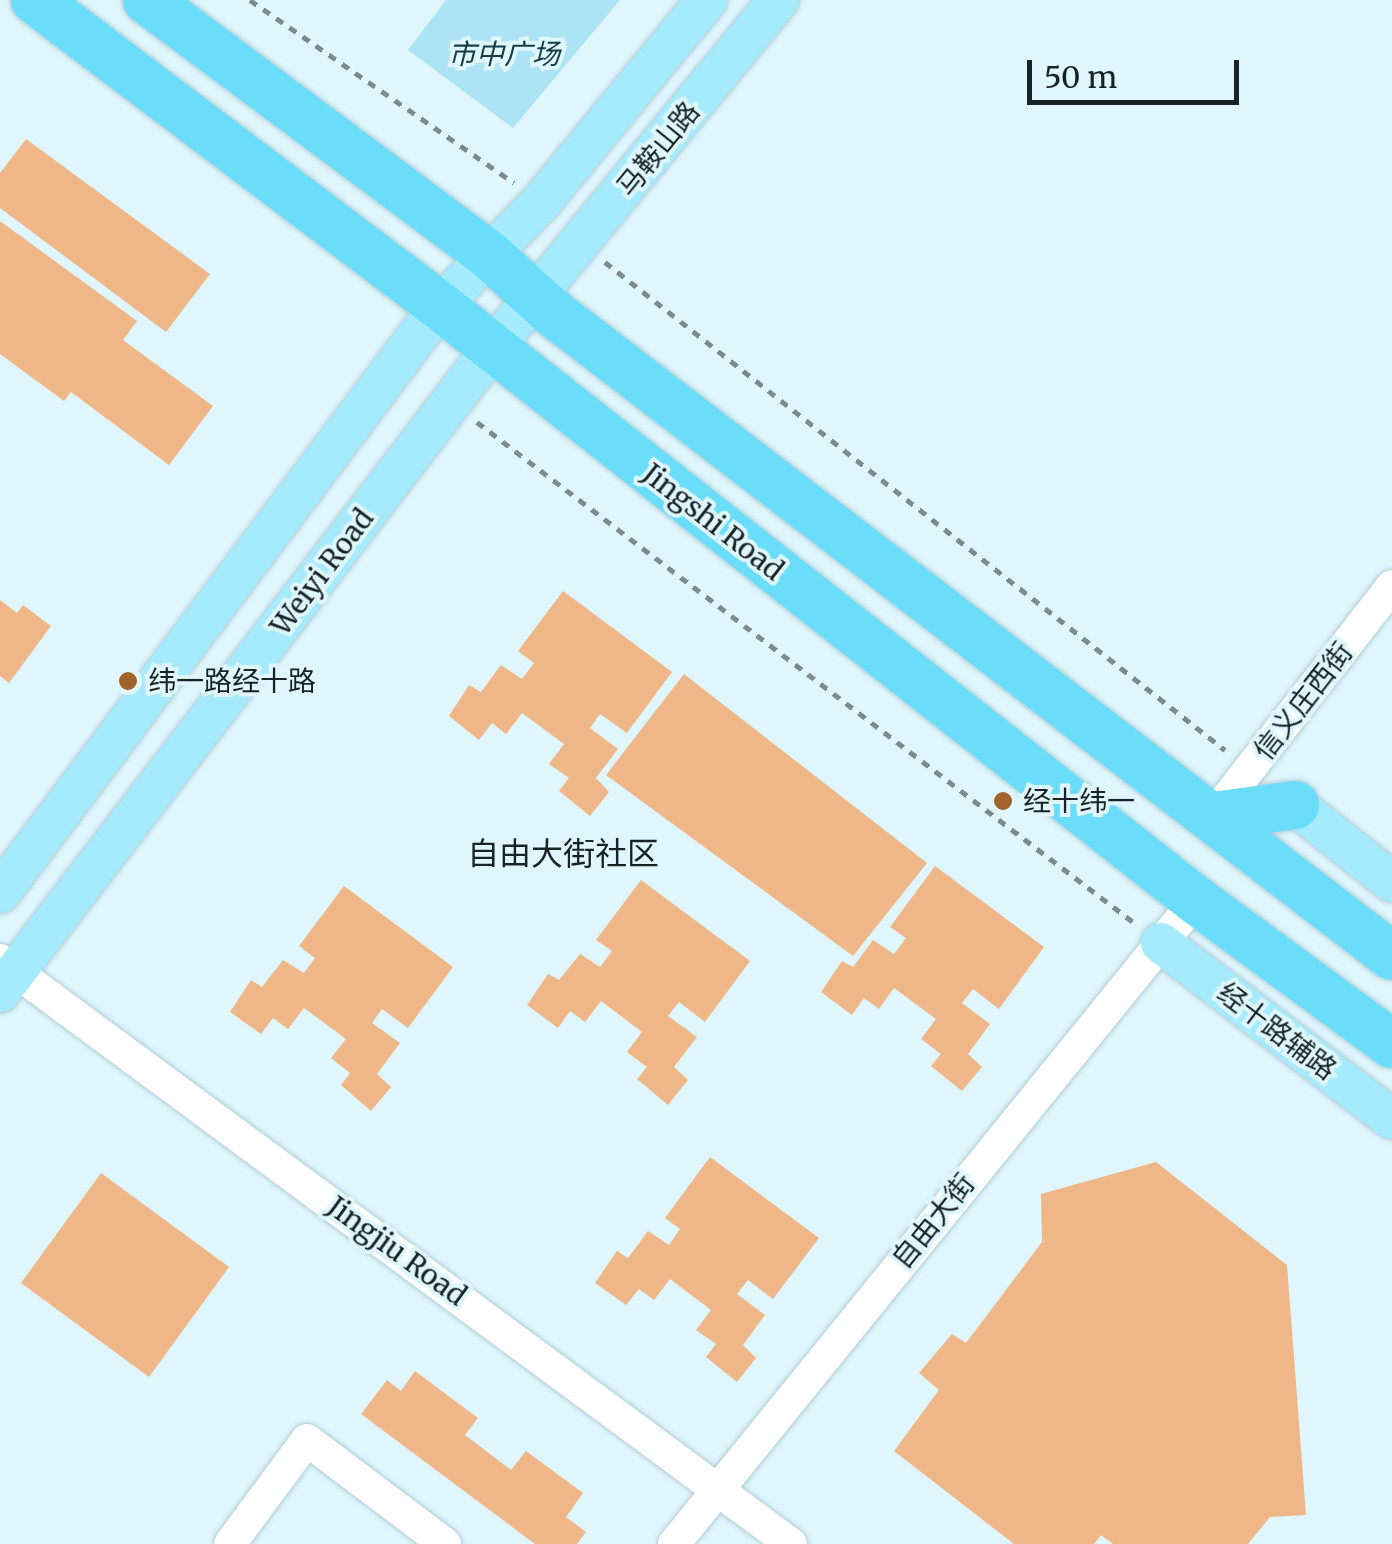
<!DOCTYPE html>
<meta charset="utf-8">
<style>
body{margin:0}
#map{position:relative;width:1392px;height:1544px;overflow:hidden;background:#dff6fd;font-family:Merriweather,"Noto Sans SC",serif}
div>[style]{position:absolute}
.green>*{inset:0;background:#ace4f5}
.building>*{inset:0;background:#efb688}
.path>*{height:5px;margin-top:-2.5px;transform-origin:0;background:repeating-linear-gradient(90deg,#7b8c91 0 8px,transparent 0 16px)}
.roads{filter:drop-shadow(0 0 2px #b1cdd5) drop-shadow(0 0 2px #b1cdd5)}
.minor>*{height:32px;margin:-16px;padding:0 16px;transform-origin:16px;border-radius:16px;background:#fff}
.major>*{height:40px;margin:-20px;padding:0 20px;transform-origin:20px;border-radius:20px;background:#a6ebfd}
.highway>*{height:48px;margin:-24px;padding:0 24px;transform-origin:24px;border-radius:24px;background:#6addfb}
.dots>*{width:28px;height:28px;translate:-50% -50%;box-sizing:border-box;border:5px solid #dff6fd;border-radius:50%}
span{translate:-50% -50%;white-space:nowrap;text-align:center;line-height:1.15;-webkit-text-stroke:8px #dff6fd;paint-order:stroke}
.park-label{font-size:28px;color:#133c46;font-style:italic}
.street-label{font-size:28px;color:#182326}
.poi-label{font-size:28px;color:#182326}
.left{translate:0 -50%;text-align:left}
.quarter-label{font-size:32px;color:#182326}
.scale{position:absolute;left:1027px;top:60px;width:212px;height:45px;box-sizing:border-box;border:5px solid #182326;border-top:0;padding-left:12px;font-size:30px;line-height:35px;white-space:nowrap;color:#182326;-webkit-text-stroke:8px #dff6fd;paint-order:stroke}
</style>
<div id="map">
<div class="green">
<div style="clip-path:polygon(446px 0,620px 0,513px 128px,408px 50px)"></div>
</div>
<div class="building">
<div style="clip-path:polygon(26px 139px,210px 274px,166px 332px,0 208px,0 173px)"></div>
<div style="clip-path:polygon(0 221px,137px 321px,123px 340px,213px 406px,169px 465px,71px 392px,64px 401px,0 354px)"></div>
<div style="clip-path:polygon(563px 591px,672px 672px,627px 733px,600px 714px,590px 728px,618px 749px,596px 778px,609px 792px,590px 816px,559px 791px,569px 778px,549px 764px,564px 744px,522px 713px,506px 734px,492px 723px,479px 740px,449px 716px,469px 685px,481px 692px,501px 665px,522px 679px,534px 663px,518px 651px)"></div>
<div style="clip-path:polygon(0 600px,17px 613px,23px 605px,51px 626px,9px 683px,0 676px)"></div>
<div style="clip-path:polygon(684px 674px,927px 863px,853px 956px,606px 775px)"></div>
<div style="clip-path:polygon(935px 866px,1044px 947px,999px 1009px,973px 989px,962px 1003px,990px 1024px,968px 1054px,982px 1067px,962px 1091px,931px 1066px,941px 1054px,921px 1039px,936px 1019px,894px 988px,879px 1009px,864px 998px,852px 1015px,821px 992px,842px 961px,853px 967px,873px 940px,894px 954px,906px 938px,890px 927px)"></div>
<div style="clip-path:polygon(641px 880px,750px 961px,705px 1022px,679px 1002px,668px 1016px,697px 1037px,674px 1067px,688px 1080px,668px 1105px,637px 1079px,647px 1067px,627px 1052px,642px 1032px,601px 1001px,585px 1022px,570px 1011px,558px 1028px,527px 1005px,548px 974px,559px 980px,580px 954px,600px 967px,612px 951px,596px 940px)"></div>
<div style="clip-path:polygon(344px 886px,453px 967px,408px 1028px,382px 1009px,372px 1023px,400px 1043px,377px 1074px,391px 1087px,371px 1111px,341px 1085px,350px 1073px,331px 1058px,346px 1039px,304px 1008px,288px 1029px,273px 1018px,261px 1034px,230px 1012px,251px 980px,262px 987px,283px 960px,304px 973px,315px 958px,299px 946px)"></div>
<div style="clip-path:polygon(710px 1157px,819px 1238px,773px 1299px,748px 1280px,737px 1294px,765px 1315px,743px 1345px,756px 1358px,737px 1382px,706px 1357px,716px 1344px,696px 1330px,711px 1310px,670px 1279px,654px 1300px,639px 1289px,626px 1305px,595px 1283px,617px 1251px,628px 1258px,648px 1231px,669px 1245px,680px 1229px,665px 1218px)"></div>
<div style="clip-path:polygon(1156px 1162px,1287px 1265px,1306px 1515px,1270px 1517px,1248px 1544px,1113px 1544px,1101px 1535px,1094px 1544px,1014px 1544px,894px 1451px,939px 1390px,919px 1373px,952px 1334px,966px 1343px,1042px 1242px,1041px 1194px)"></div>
<div style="clip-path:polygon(101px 1173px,229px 1267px,149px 1377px,21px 1283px)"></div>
<div style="clip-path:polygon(415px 1371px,478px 1418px,465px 1435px,511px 1470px,526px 1451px,583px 1493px,566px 1517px,586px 1532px,577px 1544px,535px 1544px,361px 1414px,387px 1380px,401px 1391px)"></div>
</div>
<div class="path">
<div style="left:250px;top:0;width:321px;rotate:34.7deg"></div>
<div style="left:605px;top:262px;width:789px;rotate:38.21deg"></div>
<div style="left:477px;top:422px;width:830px;rotate:37.31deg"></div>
</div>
<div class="roads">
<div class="minor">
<div style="left:1213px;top:816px;width:291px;rotate:-52.1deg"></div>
<div style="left:0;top:960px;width:983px;rotate:36.44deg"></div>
<div style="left:230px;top:1544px;width:129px;rotate:-53.5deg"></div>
<div style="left:307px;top:1440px;width:173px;rotate:37deg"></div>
<div style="left:674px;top:1544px;width:829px;rotate:-50.97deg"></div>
</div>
<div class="major">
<div style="left:1295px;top:805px;width:124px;rotate:38.4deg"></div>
<div style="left:0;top:893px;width:734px;rotate:-53.15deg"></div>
<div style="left:440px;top:306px;width:145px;rotate:-45.8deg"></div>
<div style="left:541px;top:202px;width:261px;rotate:-50.6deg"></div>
<div style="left:1161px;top:943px;width:290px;rotate:37.3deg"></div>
<div style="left:0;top:992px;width:808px;rotate:-52.59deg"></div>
<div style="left:491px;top:350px;width:453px;rotate:-50.6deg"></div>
</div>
<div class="highway">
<div style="left:35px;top:0;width:508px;rotate:37.07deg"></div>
<div style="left:440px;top:306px;width:961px;rotate:38.16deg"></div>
<div style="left:1196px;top:900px;width:243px;rotate:36.3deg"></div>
<div style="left:147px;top:0;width:427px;rotate:36.7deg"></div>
<div style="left:489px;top:255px;width:85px;rotate:42.1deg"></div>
<div style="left:552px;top:312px;width:1058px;rotate:37.48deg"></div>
<div style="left:1213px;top:816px;width:83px;rotate:-7.6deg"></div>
</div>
</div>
<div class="dots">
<div style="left:128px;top:681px;background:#a16329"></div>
<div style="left:1003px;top:801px;background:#a16329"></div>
</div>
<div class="park-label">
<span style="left:504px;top:54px">市中广场</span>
</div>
<div class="street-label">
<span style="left:658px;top:149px;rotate:-51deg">马鞍山路</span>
<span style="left:713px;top:522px;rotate:38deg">Jingshi Road</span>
<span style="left:322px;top:572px;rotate:-53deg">Weiyi Road</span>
<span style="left:1303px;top:701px;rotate:-52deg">信义庄西街</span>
<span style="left:1277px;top:1031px;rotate:37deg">经十路辅路</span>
<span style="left:933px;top:1221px;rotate:-51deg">自由大街</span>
<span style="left:397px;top:1251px;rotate:36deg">Jingjiu Road</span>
</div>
<div class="poi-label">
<span class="left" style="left:148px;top:681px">纬一路经十路</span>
<span class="left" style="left:1023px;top:801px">经十纬一</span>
</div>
<div class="quarter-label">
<span style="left:563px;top:854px">自由大街社区</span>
</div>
<div class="scale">50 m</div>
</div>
